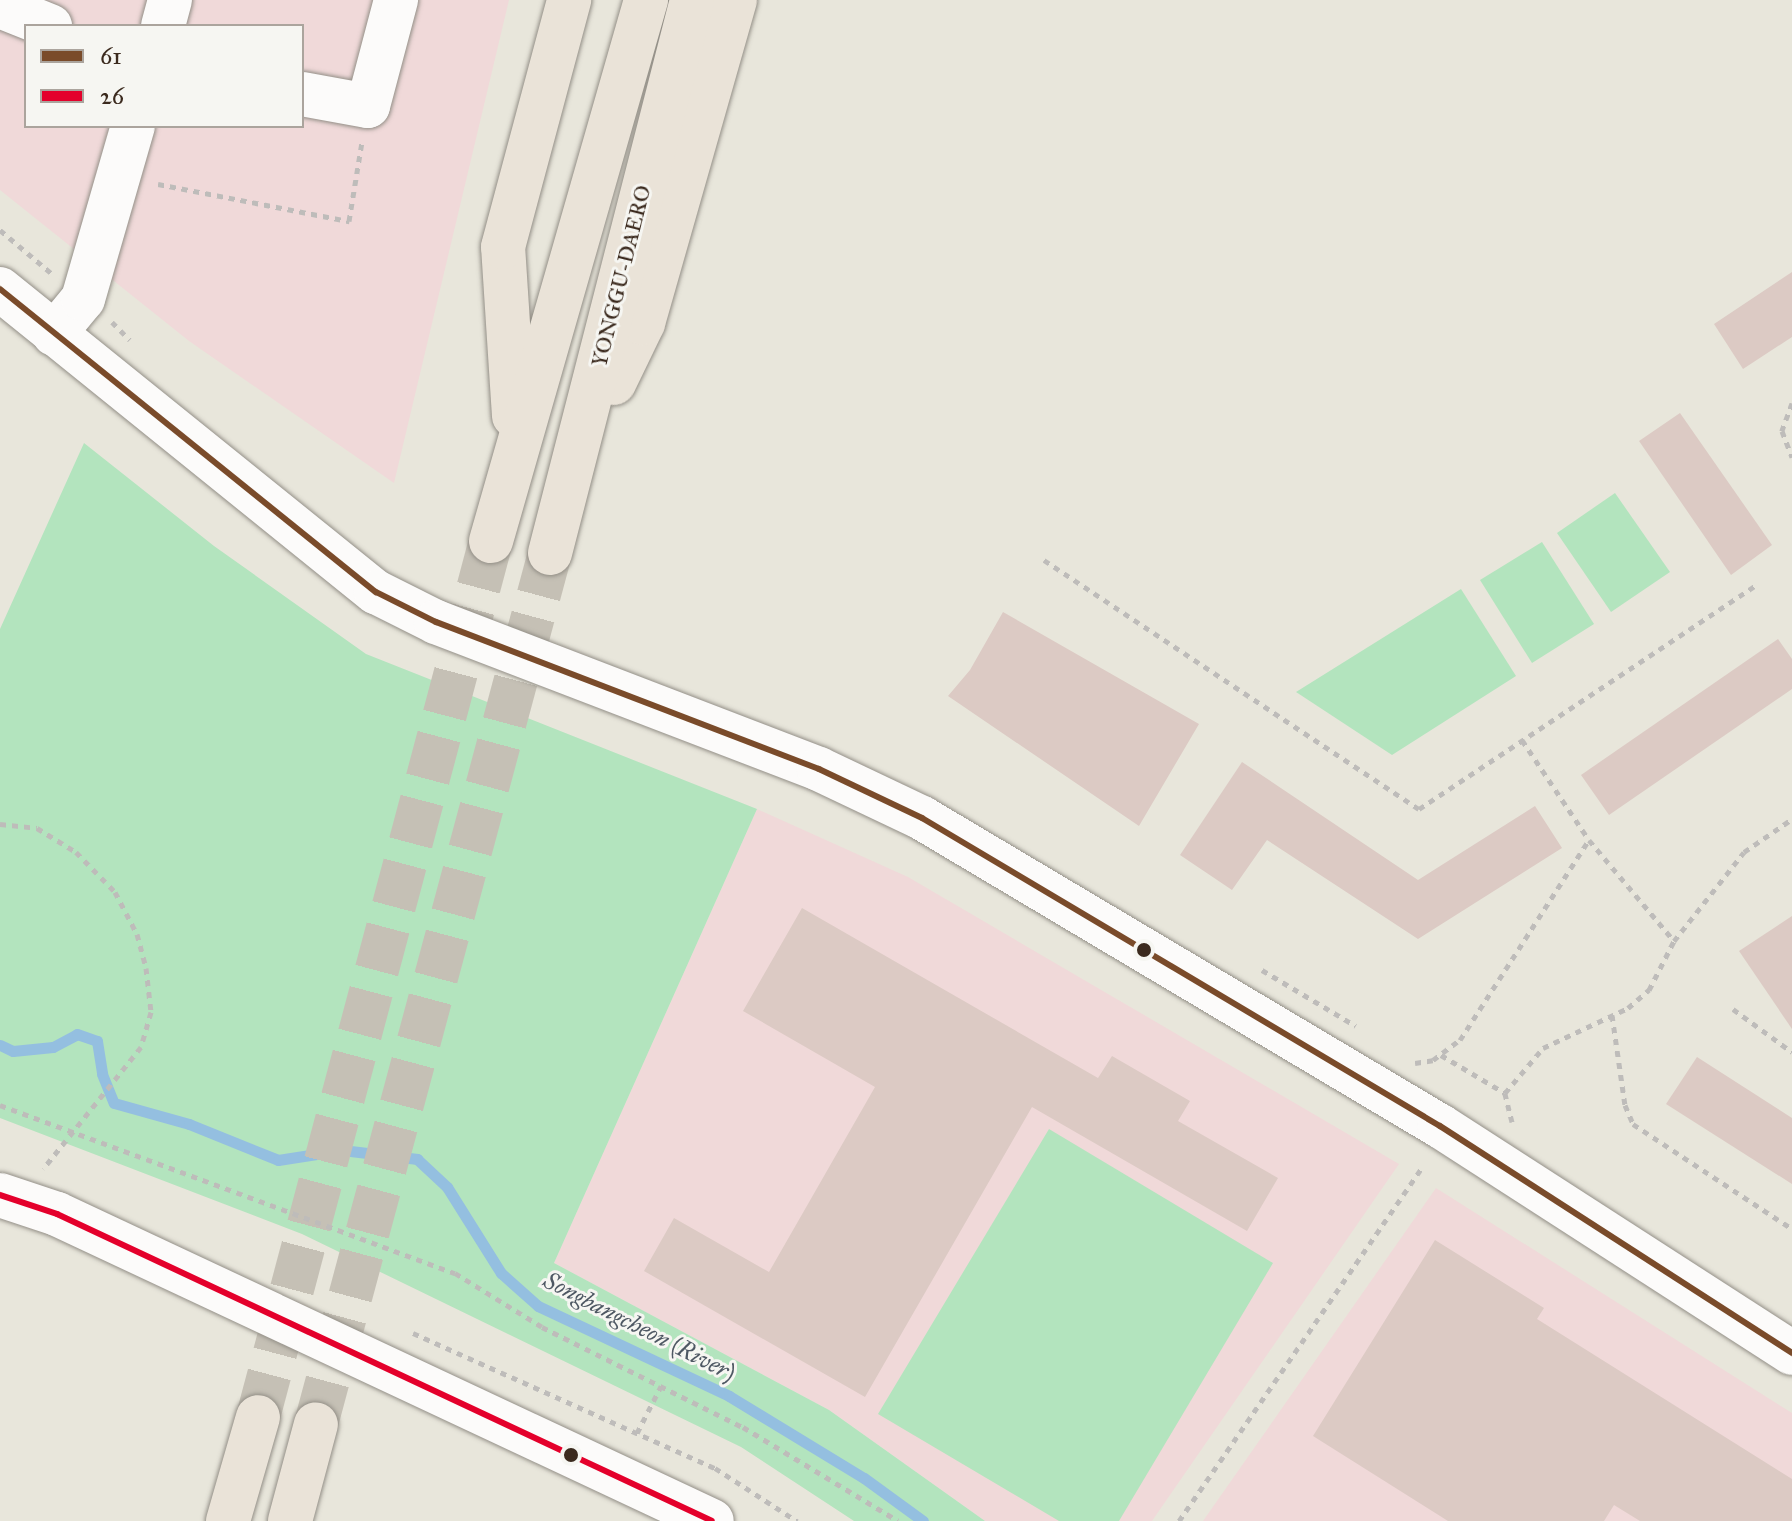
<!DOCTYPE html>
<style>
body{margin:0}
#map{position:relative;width:1792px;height:1521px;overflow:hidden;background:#e8e6db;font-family:"IM FELL Great Primer",serif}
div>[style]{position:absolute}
.built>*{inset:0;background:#f0d9d9}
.green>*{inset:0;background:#b3e4be}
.stream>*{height:11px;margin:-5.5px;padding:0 5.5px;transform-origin:5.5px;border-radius:5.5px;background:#94bfe0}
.building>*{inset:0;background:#dccac4}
.highway-tunnel>*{height:44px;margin-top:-22px;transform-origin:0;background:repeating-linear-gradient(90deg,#c5c0b5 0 44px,transparent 0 66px)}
.path>*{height:5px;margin-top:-2.5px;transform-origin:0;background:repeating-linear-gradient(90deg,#bebcba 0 6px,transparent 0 12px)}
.roads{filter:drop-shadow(0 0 2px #938f87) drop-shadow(0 0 2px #938f87)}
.minor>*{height:44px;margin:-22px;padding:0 22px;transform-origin:22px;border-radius:22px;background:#fcfbfa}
.highway>*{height:44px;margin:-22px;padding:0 22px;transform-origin:22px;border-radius:22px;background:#eae3d8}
.bus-1>*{height:6px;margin:-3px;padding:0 3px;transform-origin:3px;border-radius:3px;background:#7a4b2a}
.bus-2>*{height:6px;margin:-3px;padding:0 3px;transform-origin:3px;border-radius:3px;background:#e4002b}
.dots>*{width:22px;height:22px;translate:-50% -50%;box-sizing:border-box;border:4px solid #f6f6f2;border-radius:50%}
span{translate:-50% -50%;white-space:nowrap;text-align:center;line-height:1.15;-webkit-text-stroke:6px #f6f6f2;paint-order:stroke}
.street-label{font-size:22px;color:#3b2a1e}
.water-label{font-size:24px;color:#4e5863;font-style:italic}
.legend{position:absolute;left:24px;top:24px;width:280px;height:104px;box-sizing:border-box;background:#f6f6f2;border:2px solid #aba49d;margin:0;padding:10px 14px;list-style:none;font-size:24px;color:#3b2a1e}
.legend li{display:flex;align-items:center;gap:16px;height:40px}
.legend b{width:40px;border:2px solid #aba49d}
</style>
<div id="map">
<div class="built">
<div style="clip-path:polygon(evenodd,0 0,509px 0,394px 483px,189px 341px,0 190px,0 0,26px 26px,302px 26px,302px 126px,26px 126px,26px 26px)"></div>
<div style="clip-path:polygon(757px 809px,908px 877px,1399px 1164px,1152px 1521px,985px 1521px,829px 1410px,554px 1263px)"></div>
<div style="clip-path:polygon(1436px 1188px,1792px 1413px,1792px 1521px,1203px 1521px)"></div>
</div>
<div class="green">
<div style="clip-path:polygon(84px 443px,214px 546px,366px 654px,757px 809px,554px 1263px,829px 1410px,985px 1521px,854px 1521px,741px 1447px,302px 1234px,0 1118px,0 629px)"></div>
<div style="clip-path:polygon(1615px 493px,1670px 572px,1611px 612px,1557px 533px)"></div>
<div style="clip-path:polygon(1542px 542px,1594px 624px,1532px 663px,1480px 580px)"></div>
<div style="clip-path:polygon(1461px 589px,1516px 676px,1392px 755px,1296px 692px)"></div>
<div style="clip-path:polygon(1049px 1129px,1273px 1263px,1119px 1521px,1059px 1521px,878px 1414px)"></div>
</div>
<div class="stream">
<div style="left:0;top:1045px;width:14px;rotate:25deg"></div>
<div style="left:13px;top:1051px;width:40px;rotate:-5.7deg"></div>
<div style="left:53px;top:1047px;width:27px;rotate:-28deg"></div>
<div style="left:77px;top:1034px;width:21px;rotate:19deg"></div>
<div style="left:97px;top:1041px;width:33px;rotate:81deg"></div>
<div style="left:102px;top:1074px;width:31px;rotate:68deg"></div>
<div style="left:114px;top:1103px;width:78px;rotate:15.6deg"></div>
<div style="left:189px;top:1124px;width:96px;rotate:22deg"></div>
<div style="left:278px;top:1160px;width:65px;rotate:-8.9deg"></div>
<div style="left:342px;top:1150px;width:76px;rotate:6.8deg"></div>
<div style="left:417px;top:1159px;width:41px;rotate:43deg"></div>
<div style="left:447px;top:1187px;width:102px;rotate:57.9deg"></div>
<div style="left:501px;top:1273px;width:50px;rotate:41.7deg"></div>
<div style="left:538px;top:1306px;width:211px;rotate:25.2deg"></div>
<div style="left:729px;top:1396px;width:158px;rotate:31.3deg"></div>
<div style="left:864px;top:1478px;width:73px;rotate:36.1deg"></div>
</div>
<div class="building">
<div style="clip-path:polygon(1792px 272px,1792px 337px,1743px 369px,1714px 324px)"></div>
<div style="clip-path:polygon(1680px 413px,1772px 545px,1731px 575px,1639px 441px)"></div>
<div style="clip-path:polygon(1003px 612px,1199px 724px,1139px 826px,948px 696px,970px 670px)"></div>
<div style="clip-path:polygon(1778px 639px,1792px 659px,1792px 689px,1609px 815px,1581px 775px)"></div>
<div style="clip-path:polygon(1242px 762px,1418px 880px,1535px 806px,1562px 848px,1418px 939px,1267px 840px,1232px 890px,1180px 855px)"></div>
<div style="clip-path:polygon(802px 908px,1098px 1078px,1112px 1056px,1190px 1101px,1178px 1121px,1278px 1178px,1247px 1231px,1032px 1107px,865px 1397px,644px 1271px,674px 1218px,769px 1272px,875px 1087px,743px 1011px)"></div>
<div style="clip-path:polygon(1792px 916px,1792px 1029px,1739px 951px)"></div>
<div style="clip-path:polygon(1697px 1057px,1792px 1118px,1792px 1184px,1666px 1104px)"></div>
<div style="clip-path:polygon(1435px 1240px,1544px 1308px,1537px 1319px,1792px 1479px,1792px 1521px,1640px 1521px,1614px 1505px,1604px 1521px,1448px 1521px,1313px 1436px)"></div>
</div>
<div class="highway-tunnel">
<div style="left:258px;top:1417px;width:906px;rotate:-75.11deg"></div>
<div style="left:316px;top:1424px;width:902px;rotate:-74.96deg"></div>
</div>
<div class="path">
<div style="left:158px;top:184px;width:195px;rotate:11deg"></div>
<div style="left:349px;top:221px;width:80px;rotate:-80.7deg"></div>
<div style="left:0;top:230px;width:67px;rotate:40.1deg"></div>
<div style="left:112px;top:322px;width:25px;rotate:45deg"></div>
<div style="left:1792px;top:403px;width:30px;rotate:110deg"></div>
<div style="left:1782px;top:431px;width:28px;rotate:69deg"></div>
<div style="left:1044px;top:560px;width:450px;rotate:33.6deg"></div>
<div style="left:1419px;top:809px;width:403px;rotate:-33.6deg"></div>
<div style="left:1522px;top:740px;width:120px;rotate:56.2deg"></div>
<div style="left:1589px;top:840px;width:132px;rotate:49.9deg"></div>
<div style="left:0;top:824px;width:37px;rotate:6deg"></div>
<div style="left:37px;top:828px;width:46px;rotate:31.6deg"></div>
<div style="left:76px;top:852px;width:56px;rotate:45.7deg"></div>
<div style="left:115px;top:892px;width:47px;rotate:62.4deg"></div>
<div style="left:137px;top:934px;width:35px;rotate:75deg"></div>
<div style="left:146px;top:968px;width:44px;rotate:83.5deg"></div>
<div style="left:151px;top:1012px;width:36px;rotate:106deg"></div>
<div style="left:141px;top:1047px;width:156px;rotate:128.8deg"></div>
<div style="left:1262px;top:970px;width:109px;rotate:30.8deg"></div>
<div style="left:1733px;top:1009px;width:73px;rotate:36.1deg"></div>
<div style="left:1612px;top:1015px;width:91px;rotate:81.8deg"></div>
<div style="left:1625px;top:1105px;width:21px;rotate:67deg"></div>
<div style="left:1633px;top:1124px;width:191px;rotate:33.4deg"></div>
<div style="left:1441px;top:1055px;width:74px;rotate:30.7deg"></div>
<div style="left:1415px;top:1063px;width:18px;rotate:-9deg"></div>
<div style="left:1433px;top:1060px;width:34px;rotate:-37deg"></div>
<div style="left:1460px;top:1040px;width:238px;rotate:-57.2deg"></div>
<div style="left:0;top:1105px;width:485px;rotate:20.3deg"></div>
<div style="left:455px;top:1273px;width:102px;rotate:31.8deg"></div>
<div style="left:542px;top:1327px;width:225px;rotate:26.5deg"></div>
<div style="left:743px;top:1427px;width:181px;rotate:31.2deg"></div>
<div style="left:1512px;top:1122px;width:30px;rotate:-104deg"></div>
<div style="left:1505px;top:1093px;width:59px;rotate:-49.8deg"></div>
<div style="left:1543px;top:1048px;width:94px;rotate:-25.2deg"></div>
<div style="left:1628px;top:1008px;width:28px;rotate:-41deg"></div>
<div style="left:1649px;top:990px;width:55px;rotate:-63deg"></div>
<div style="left:1674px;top:941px;width:113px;rotate:-51.8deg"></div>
<div style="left:1744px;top:852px;width:58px;rotate:-34.5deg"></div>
<div style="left:413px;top:1333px;width:331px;rotate:24.1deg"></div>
<div style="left:715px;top:1468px;width:98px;rotate:32.9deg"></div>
<div style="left:637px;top:1433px;width:53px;rotate:-62.9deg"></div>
<div style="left:1179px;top:1521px;width:431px;rotate:-55.5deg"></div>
</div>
<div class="roads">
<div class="minor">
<div style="left:0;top:6px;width:54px;rotate:21.8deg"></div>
<div style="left:163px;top:26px;width:27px;rotate:-75deg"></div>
<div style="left:302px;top:94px;width:67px;rotate:10.3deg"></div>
<div style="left:368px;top:106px;width:110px;rotate:-75.2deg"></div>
<div style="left:0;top:289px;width:483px;rotate:38.9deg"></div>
<div style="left:376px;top:592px;width:67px;rotate:26.6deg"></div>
<div style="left:436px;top:622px;width:410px;rotate:21deg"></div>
<div style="left:819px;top:769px;width:114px;rotate:25.4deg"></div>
<div style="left:922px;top:818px;width:603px;rotate:30.74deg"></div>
<div style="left:1440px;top:1126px;width:419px;rotate:32.8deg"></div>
<div style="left:54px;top:334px;width:45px;rotate:-50.4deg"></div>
<div style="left:83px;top:299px;width:180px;rotate:-73.9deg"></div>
<div style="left:0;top:1195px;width:60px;rotate:18.4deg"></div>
<div style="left:57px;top:1214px;width:723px;rotate:25.11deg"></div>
</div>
<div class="highway">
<div style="left:614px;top:383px;width:67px;rotate:-64.2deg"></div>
<div style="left:643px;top:323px;width:336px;rotate:-74.1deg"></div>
<div style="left:514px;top:416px;width:169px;rotate:-93.7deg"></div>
<div style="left:503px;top:247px;width:256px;rotate:-75deg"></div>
<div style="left:491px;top:541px;width:563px;rotate:-74.01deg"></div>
<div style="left:550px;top:553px;width:571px;rotate:-75.6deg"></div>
<div style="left:228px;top:1521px;width:108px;rotate:-73.9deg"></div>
<div style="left:290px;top:1521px;width:100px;rotate:-75deg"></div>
</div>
</div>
<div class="bus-1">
<div style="left:0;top:289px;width:483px;rotate:38.9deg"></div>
<div style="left:376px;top:592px;width:67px;rotate:26.6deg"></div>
<div style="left:436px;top:622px;width:410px;rotate:21deg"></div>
<div style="left:819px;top:769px;width:114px;rotate:25.4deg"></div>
<div style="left:922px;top:818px;width:603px;rotate:30.74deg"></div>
<div style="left:1440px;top:1126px;width:419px;rotate:32.8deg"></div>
</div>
<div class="bus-2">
<div style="left:0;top:1195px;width:60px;rotate:18.4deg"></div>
<div style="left:57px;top:1214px;width:723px;rotate:25.11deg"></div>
</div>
<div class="dots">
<div style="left:1144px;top:950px;background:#3b2a1e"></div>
<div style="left:571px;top:1455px;background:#3b2a1e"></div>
</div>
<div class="street-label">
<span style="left:621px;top:276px;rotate:-76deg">YONGGU-DAERO</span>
</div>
<div class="water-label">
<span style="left:639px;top:1327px;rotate:27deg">Songbangcheon (River)</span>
</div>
<ul class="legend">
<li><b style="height:10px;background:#7a4b2a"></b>61</li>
<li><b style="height:10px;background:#e4002b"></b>26</li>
</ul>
</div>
